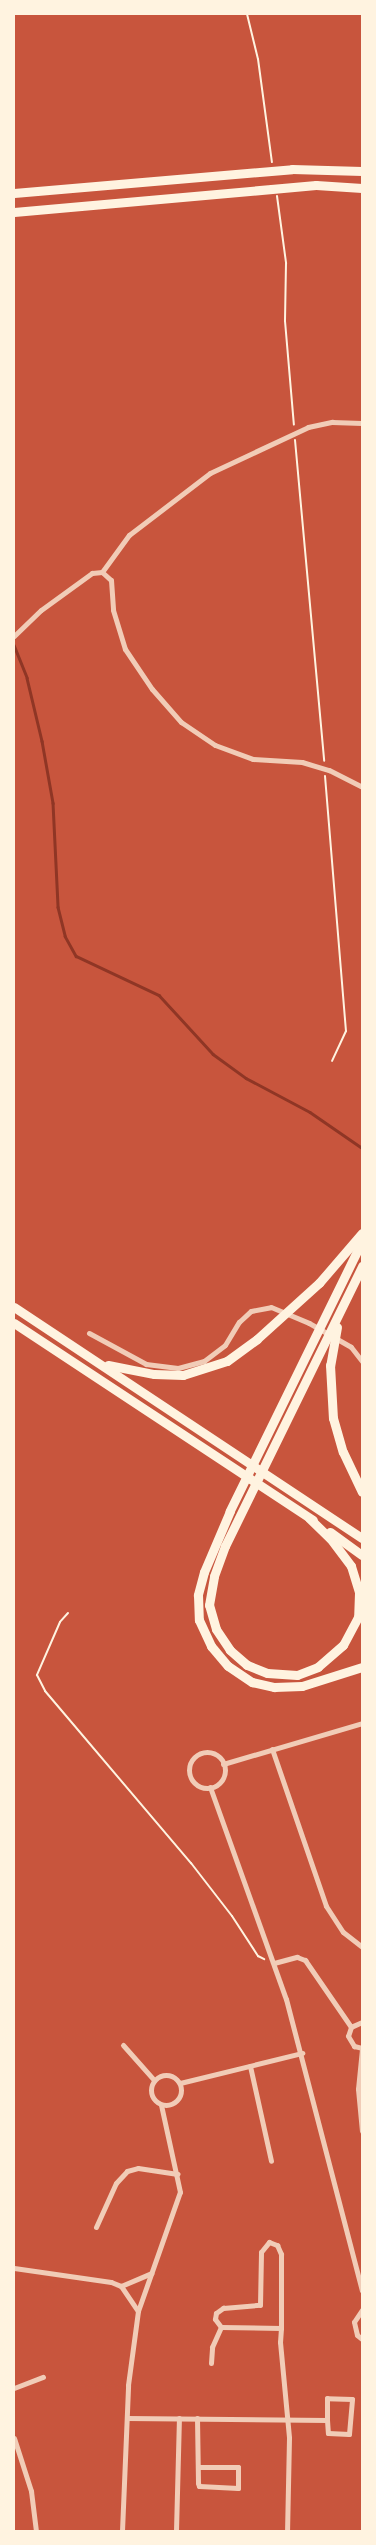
<!DOCTYPE html>
<style>
body{margin:0}
#map{position:relative;width:376px;height:2545px;overflow:hidden;background:#c8553d;font-family:"PT Serif",serif}
div>[style]{position:absolute}
.stream>*{height:2.5px;margin:-1.25px;padding:0 1.25px;transform-origin:1.25px;border-radius:1.25px;background:#8f3625}
.path>*{height:2px;margin:-1px;padding:0 1px;transform-origin:1px;border-radius:1px;background:#fff3e0}
.minor>*{height:5px;margin:-2.5px;padding:0 2.5px;transform-origin:2.5px;border-radius:2.5px;background:#f1ccb7}
.minor>.ring{margin:-2.5px;padding:0;box-sizing:content-box;background:none;border:5px solid #f1ccb7;border-radius:50%}
.trunk>*{height:9px;margin:-4.5px;padding:0 4.5px;transform-origin:4.5px;border-radius:4.5px;background:#fff3e0}
span{translate:-50% -50%;white-space:nowrap;text-align:center;line-height:1.15;-webkit-text-stroke:4px #fff3e0;paint-order:stroke}
.frame{position:absolute;inset:0;border:15px solid #fff3e0;pointer-events:none}
</style>
<div id="map">
<div class="stream">
<div style="left:14px;top:645px;width:35px;rotate:68deg"></div>
<div style="left:27px;top:678px;width:65px;rotate:76.6deg"></div>
<div style="left:42px;top:741px;width:63px;rotate:79.9deg"></div>
<div style="left:53px;top:803px;width:104px;rotate:87.2deg"></div>
<div style="left:58px;top:907px;width:30px;rotate:76deg"></div>
<div style="left:65px;top:936px;width:23px;rotate:61deg"></div>
<div style="left:76px;top:956px;width:92px;rotate:25.2deg"></div>
<div style="left:159px;top:995px;width:80px;rotate:47.5deg"></div>
<div style="left:213px;top:1054px;width:41px;rotate:36deg"></div>
<div style="left:246px;top:1078px;width:72px;rotate:28deg"></div>
<div style="left:310px;top:1112px;width:63px;rotate:34.7deg"></div>
</div>
<div class="path">
<div style="left:247px;top:14px;width:46px;rotate:76.3deg"></div>
<div style="left:258px;top:59px;width:104px;rotate:82.3deg"></div>
<div style="left:277px;top:196px;width:68px;rotate:82.3deg"></div>
<div style="left:286px;top:263px;width:58px;rotate:91deg"></div>
<div style="left:285px;top:321px;width:104px;rotate:85.1deg"></div>
<div style="left:295px;top:440px;width:322px;rotate:84.8deg"></div>
<div style="left:325px;top:776px;width:256px;rotate:85.3deg"></div>
<div style="left:346px;top:1031px;width:33px;rotate:115deg"></div>
<div style="left:68px;top:1613px;width:12px;rotate:132deg"></div>
<div style="left:60px;top:1622px;width:58px;rotate:113.5deg"></div>
<div style="left:37px;top:1675px;width:18px;rotate:63deg"></div>
<div style="left:45px;top:1691px;width:226px;rotate:49.7deg"></div>
<div style="left:191px;top:1863px;width:67px;rotate:52.3deg"></div>
<div style="left:232px;top:1916px;width:48px;rotate:57deg"></div>
<div style="left:258px;top:1956px;width:7px;rotate:27deg"></div>
</div>
<div class="minor">
<div style="left:102px;top:572px;width:46px;rotate:-53.9deg"></div>
<div style="left:129px;top:535px;width:102px;rotate:-37.4deg"></div>
<div style="left:210px;top:473px;width:108px;rotate:-25.1deg"></div>
<div style="left:308px;top:427px;width:25px;rotate:-12deg"></div>
<div style="left:332px;top:422px;width:30px;rotate:2deg"></div>
<div style="left:14px;top:636px;width:37px;rotate:-44deg"></div>
<div style="left:41px;top:610px;width:63px;rotate:-36deg"></div>
<div style="left:92px;top:573px;width:10px;rotate:-6deg"></div>
<div style="left:102px;top:572px;width:12px;rotate:42deg"></div>
<div style="left:111px;top:580px;width:30px;rotate:86deg"></div>
<div style="left:113px;top:610px;width:41px;rotate:72.9deg"></div>
<div style="left:125px;top:649px;width:48px;rotate:56deg"></div>
<div style="left:152px;top:689px;width:44px;rotate:48.7deg"></div>
<div style="left:181px;top:722px;width:41px;rotate:34.1deg"></div>
<div style="left:215px;top:745px;width:40px;rotate:20.2deg"></div>
<div style="left:253px;top:759px;width:49px;rotate:3.5deg"></div>
<div style="left:302px;top:762px;width:28px;rotate:17deg"></div>
<div style="left:329px;top:770px;width:37px;rotate:27deg"></div>
<div style="left:89px;top:1333px;width:65px;rotate:28.5deg"></div>
<div style="left:146px;top:1364px;width:32px;rotate:7deg"></div>
<div style="left:178px;top:1368px;width:27px;rotate:-15deg"></div>
<div style="left:204px;top:1361px;width:26px;rotate:-37deg"></div>
<div style="left:225px;top:1345px;width:27px;rotate:-59deg"></div>
<div style="left:239px;top:1322px;width:16px;rotate:-43deg"></div>
<div style="left:251px;top:1311px;width:20px;rotate:-11deg"></div>
<div style="left:271px;top:1307px;width:41px;rotate:22.8deg"></div>
<div style="left:309px;top:1323px;width:48px;rotate:29.7deg"></div>
<div style="left:351px;top:1347px;width:18px;rotate:52deg"></div>
<div style="left:272px;top:1749px;width:166px;rotate:71deg"></div>
<div style="left:326px;top:1906px;width:31px;rotate:57deg"></div>
<div style="left:343px;top:1932px;width:24px;rotate:38deg"></div>
<div class="ring" style="left:189px;top:1752px;width:31px;height:31px"></div>
<div style="left:223px;top:1764px;width:145px;rotate:-16.4deg"></div>
<div style="left:210px;top:1787px;width:225px;rotate:70.3deg"></div>
<div style="left:286px;top:1999px;width:301px;rotate:75.4deg"></div>
<div style="left:274px;top:1963px;width:24px;rotate:-15deg"></div>
<div style="left:297px;top:1957px;width:9px;rotate:21deg"></div>
<div style="left:305px;top:1960px;width:81px;rotate:55.5deg"></div>
<div style="left:362px;top:2022px;width:12px;rotate:156deg"></div>
<div style="left:351px;top:2027px;width:9px;rotate:108deg"></div>
<div style="left:348px;top:2036px;width:12px;rotate:59deg"></div>
<div style="left:354px;top:2046px;width:8px;rotate:14deg"></div>
<div style="left:123px;top:2045px;width:47px;rotate:48.5deg"></div>
<div style="left:362px;top:2049px;width:40px;rotate:95.7deg"></div>
<div style="left:358px;top:2089px;width:42px;rotate:84.6deg"></div>
<div style="left:250px;top:2066px;width:97px;rotate:77.5deg"></div>
<div class="ring" style="left:151px;top:2075px;width:25px;height:25px"></div>
<div style="left:180px;top:2083px;width:126px;rotate:-13.8deg"></div>
<div style="left:96px;top:2227px;width:48px;rotate:-65.6deg"></div>
<div style="left:116px;top:2183px;width:16px;rotate:-47deg"></div>
<div style="left:127px;top:2171px;width:11px;rotate:-15deg"></div>
<div style="left:138px;top:2168px;width:40px;rotate:8.5deg"></div>
<div style="left:14px;top:2268px;width:98px;rotate:8.2deg"></div>
<div style="left:111px;top:2282px;width:11px;rotate:22deg"></div>
<div style="left:121px;top:2286px;width:30px;rotate:56deg"></div>
<div style="left:121px;top:2286px;width:33px;rotate:-23deg"></div>
<div style="left:362px;top:2310px;width:14px;rotate:124deg"></div>
<div style="left:354px;top:2322px;width:13px;rotate:77deg"></div>
<div style="left:357px;top:2335px;width:6px;rotate:39deg"></div>
<div style="left:281px;top:2328px;width:60px;rotate:-179deg"></div>
<div style="left:221px;top:2327px;width:10px;rotate:-127deg"></div>
<div style="left:215px;top:2319px;width:6px;rotate:-81deg"></div>
<div style="left:216px;top:2313px;width:9px;rotate:-36deg"></div>
<div style="left:223px;top:2308px;width:37px;rotate:-5deg"></div>
<div style="left:260px;top:2305px;width:53px;rotate:-88.9deg"></div>
<div style="left:261px;top:2252px;width:13px;rotate:-51deg"></div>
<div style="left:269px;top:2242px;width:9px;rotate:21deg"></div>
<div style="left:277px;top:2245px;width:10px;rotate:66deg"></div>
<div style="left:281px;top:2254px;width:74px;rotate:90deg"></div>
<div style="left:281px;top:2328px;width:14px;rotate:94deg"></div>
<div style="left:280px;top:2342px;width:96px;rotate:84.6deg"></div>
<div style="left:289px;top:2438px;width:93px;rotate:91.2deg"></div>
<div style="left:211px;top:2363px;width:16px;rotate:-86deg"></div>
<div style="left:212px;top:2347px;width:22px;rotate:-66deg"></div>
<div style="left:14px;top:2388px;width:31px;rotate:-21deg"></div>
<div style="left:127px;top:2418px;width:200px;rotate:0.6deg"></div>
<div style="left:327px;top:2420px;width:13px;rotate:86deg"></div>
<div style="left:328px;top:2433px;width:21px;rotate:3deg"></div>
<div style="left:349px;top:2434px;width:35px;rotate:-85deg"></div>
<div style="left:352px;top:2399px;width:25px;rotate:-178deg"></div>
<div style="left:327px;top:2398px;width:22px;rotate:90deg"></div>
<div style="left:197px;top:2418px;width:65px;rotate:89.1deg"></div>
<div style="left:198px;top:2483px;width:3px;rotate:72deg"></div>
<div style="left:199px;top:2486px;width:39px;rotate:3deg"></div>
<div style="left:238px;top:2488px;width:21px;rotate:-90deg"></div>
<div style="left:238px;top:2467px;width:40px;rotate:180deg"></div>
<div style="left:14px;top:2438px;width:56px;rotate:72.2deg"></div>
<div style="left:31px;top:2491px;width:40px;rotate:82.9deg"></div>
<div style="left:122px;top:2531px;width:146px;rotate:-87.6deg"></div>
<div style="left:128px;top:2385px;width:75px;rotate:-82.3deg"></div>
<div style="left:138px;top:2311px;width:126px;rotate:-70.6deg"></div>
<div style="left:180px;top:2192px;width:89px;rotate:-102.3deg"></div>
<div style="left:176px;top:2531px;width:113px;rotate:-88.5deg"></div>
</div>
<div class="trunk">
<div style="left:14px;top:193px;width:279px;rotate:-4.9deg"></div>
<div style="left:292px;top:169px;width:70px;rotate:1.6deg"></div>
<div style="left:14px;top:212px;width:303px;rotate:-5.1deg"></div>
<div style="left:316px;top:185px;width:46px;rotate:3.7deg"></div>
<div style="left:362px;top:1241px;width:301px;rotate:116.1deg"></div>
<div style="left:230px;top:1511px;width:66px;rotate:113.1deg"></div>
<div style="left:204px;top:1572px;width:24px;rotate:105deg"></div>
<div style="left:198px;top:1595px;width:25px;rotate:88deg"></div>
<div style="left:199px;top:1620px;width:29px;rotate:65deg"></div>
<div style="left:211px;top:1646px;width:26px;rotate:50deg"></div>
<div style="left:228px;top:1666px;width:29px;rotate:34deg"></div>
<div style="left:252px;top:1682px;width:23px;rotate:13deg"></div>
<div style="left:274px;top:1687px;width:28px;rotate:-2deg"></div>
<div style="left:302px;top:1686px;width:63px;rotate:-17.6deg"></div>
<div style="left:14px;top:1307px;width:418px;rotate:33.6deg"></div>
<div style="left:14px;top:1323px;width:358px;rotate:33.4deg"></div>
<div style="left:337px;top:1327px;width:39px;rotate:100deg"></div>
<div style="left:330px;top:1365px;width:53px;rotate:86.8deg"></div>
<div style="left:333px;top:1418px;width:35px;rotate:74deg"></div>
<div style="left:343px;top:1452px;width:44px;rotate:64.6deg"></div>
<div style="left:108px;top:1365px;width:47px;rotate:11.1deg"></div>
<div style="left:154px;top:1374px;width:29px;rotate:2deg"></div>
<div style="left:183px;top:1375px;width:46px;rotate:-17.7deg"></div>
<div style="left:227px;top:1361px;width:37px;rotate:-36deg"></div>
<div style="left:257px;top:1339px;width:84px;rotate:-42.1deg"></div>
<div style="left:319px;top:1283px;width:66px;rotate:-49.3deg"></div>
<div style="left:309px;top:1518px;width:29px;rotate:44deg"></div>
<div style="left:330px;top:1538px;width:35px;rotate:53deg"></div>
<div style="left:351px;top:1566px;width:28px;rotate:73deg"></div>
<div style="left:359px;top:1593px;width:24px;rotate:92deg"></div>
<div style="left:358px;top:1617px;width:32px;rotate:118deg"></div>
<div style="left:343px;top:1645px;width:33px;rotate:139deg"></div>
<div style="left:318px;top:1667px;width:22px;rotate:159deg"></div>
<div style="left:297px;top:1675px;width:30px;rotate:-176deg"></div>
<div style="left:267px;top:1673px;width:22px;rotate:-158deg"></div>
<div style="left:247px;top:1665px;width:23px;rotate:-139deg"></div>
<div style="left:230px;top:1650px;width:25px;rotate:-124deg"></div>
<div style="left:216px;top:1629px;width:25px;rotate:-106deg"></div>
<div style="left:209px;top:1605px;width:29px;rotate:-80deg"></div>
<div style="left:214px;top:1576px;width:32px;rotate:-70deg"></div>
<div style="left:225px;top:1546px;width:312px;rotate:-63.9deg"></div>
<div style="left:330px;top:1532px;width:39px;rotate:36deg"></div>
</div>
<div class="frame"></div>
</div>
